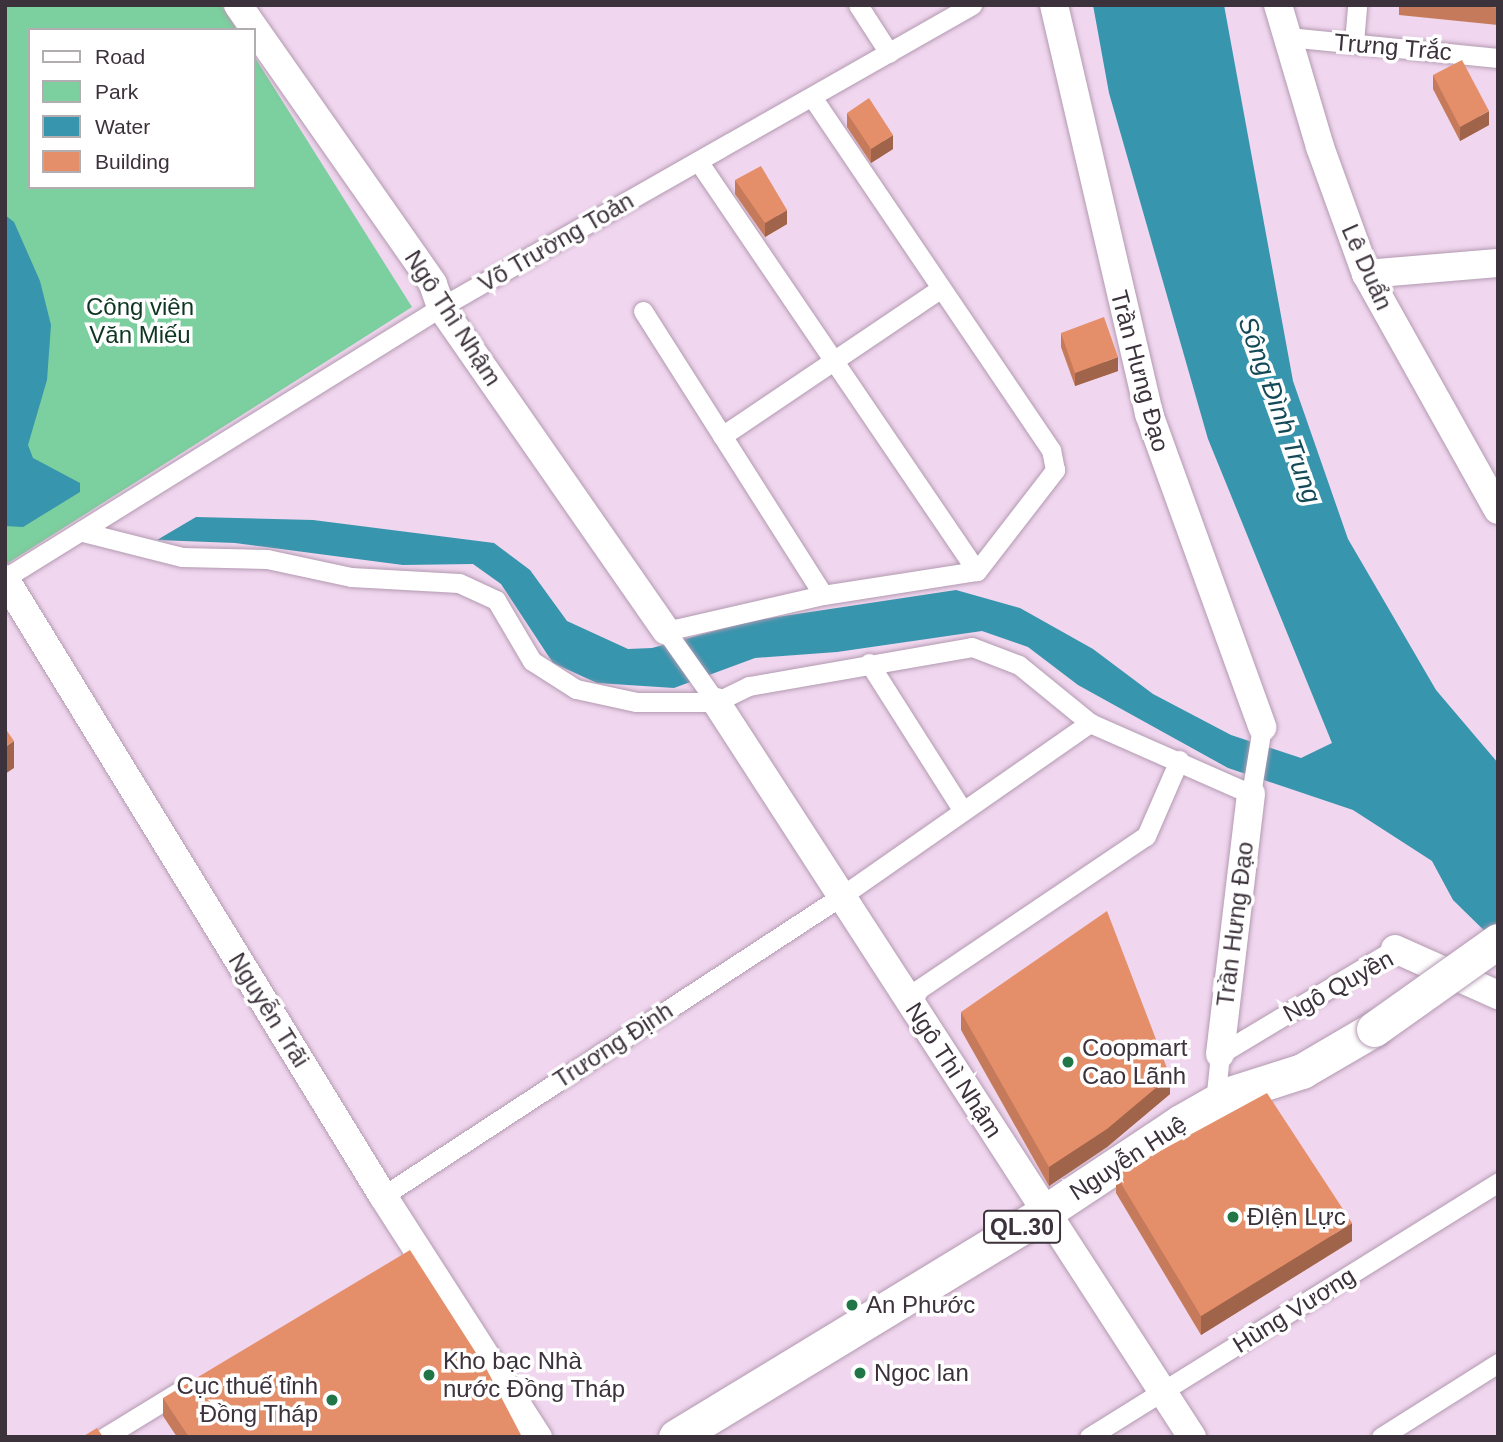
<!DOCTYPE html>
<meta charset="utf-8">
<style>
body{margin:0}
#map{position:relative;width:1503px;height:1442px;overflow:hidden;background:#f0d6ee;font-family:Arial,sans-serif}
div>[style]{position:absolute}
.green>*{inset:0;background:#7ccf9e}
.water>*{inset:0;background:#3795ad}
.roads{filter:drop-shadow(0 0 2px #b29ab1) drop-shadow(0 0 2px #b29ab1)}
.street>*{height:19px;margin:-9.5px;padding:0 9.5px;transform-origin:9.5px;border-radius:9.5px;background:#fff}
.secondary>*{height:28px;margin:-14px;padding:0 14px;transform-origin:14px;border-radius:14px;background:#fff}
.highway>*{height:35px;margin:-17.5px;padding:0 17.5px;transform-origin:17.5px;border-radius:17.5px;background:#fff}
.bridges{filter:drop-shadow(0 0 2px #b29ab1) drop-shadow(0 0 2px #b29ab1)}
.highway-bridge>*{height:35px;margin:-17.5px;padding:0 17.5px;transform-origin:17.5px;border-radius:17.5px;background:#fff}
.wall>*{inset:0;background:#c57b5b}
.shaded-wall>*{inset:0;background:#a0644a}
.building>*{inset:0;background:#e58f6a}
.dots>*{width:19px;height:19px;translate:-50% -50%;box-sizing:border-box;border:4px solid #fff;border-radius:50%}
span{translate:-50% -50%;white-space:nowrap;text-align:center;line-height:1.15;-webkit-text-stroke:7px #fff;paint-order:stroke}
.shield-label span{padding:2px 5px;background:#fff;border:2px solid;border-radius:5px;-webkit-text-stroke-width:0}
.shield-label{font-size:23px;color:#3c323b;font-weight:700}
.street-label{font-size:24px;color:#3c323b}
.park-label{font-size:24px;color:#0d3520}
.poi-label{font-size:24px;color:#3c323b}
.left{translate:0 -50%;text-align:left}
.right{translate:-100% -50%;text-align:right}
.water-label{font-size:26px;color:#144957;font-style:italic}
.frame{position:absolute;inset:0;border:7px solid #3c323b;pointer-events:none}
.legend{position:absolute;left:28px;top:28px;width:228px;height:161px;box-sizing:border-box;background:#fff;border:2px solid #b1adb1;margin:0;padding:9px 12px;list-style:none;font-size:21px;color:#3c323b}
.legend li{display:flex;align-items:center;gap:14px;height:35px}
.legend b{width:35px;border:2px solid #b1adb1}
</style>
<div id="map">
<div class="green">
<div style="clip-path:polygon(5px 5px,221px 5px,237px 30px,30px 30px,30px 187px,254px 187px,254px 56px,412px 307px,5px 565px)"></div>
</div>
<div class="water">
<div style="clip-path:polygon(1093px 5px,1224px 5px,1293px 381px,1348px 539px,1436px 690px,1498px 763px,1498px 944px,1453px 900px,1432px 861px,1353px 810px,1228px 768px,1078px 685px,1028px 647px,982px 631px,837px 652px,755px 658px,674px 688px,597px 683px,553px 663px,501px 584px,473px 564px,403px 565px,235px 543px,157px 540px,196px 517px,313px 520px,494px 543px,530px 570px,567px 621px,628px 649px,652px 648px,751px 621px,956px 590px,1020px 608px,1093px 649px,1153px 694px,1231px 735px,1301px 758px,1332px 743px,1208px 439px,1109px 93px)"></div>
<div style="clip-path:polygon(5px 215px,14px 222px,40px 281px,51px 325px,47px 380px,28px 445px,33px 458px,80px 483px,80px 492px,23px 527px,5px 526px)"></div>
</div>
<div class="roads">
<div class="street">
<div style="left:858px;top:5px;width:57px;rotate:57.1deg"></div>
<div style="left:1288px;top:37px;width:211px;rotate:5.7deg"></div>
<div style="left:1354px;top:42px;width:37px;rotate:-85deg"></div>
<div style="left:698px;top:161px;width:496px;rotate:55.8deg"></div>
<div style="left:643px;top:311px;width:336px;rotate:57.6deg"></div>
<div style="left:722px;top:436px;width:263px;rotate:-34deg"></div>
<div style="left:83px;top:532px;width:102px;rotate:14.2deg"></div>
<div style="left:182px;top:557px;width:85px;rotate:1.3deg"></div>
<div style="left:267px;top:559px;width:86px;rotate:12.1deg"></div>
<div style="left:351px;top:577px;width:108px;rotate:3.2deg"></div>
<div style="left:459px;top:583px;width:41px;rotate:24.7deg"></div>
<div style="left:496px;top:600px;width:71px;rotate:59.5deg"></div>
<div style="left:532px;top:661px;width:52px;rotate:32.5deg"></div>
<div style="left:576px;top:689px;width:61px;rotate:12.2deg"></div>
<div style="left:636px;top:702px;width:80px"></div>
<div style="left:716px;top:702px;width:37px;rotate:-26deg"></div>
<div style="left:749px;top:686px;width:226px;rotate:-9.9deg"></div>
<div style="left:972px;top:647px;width:50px;rotate:21deg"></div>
<div style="left:1019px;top:665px;width:92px;rotate:39.2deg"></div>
<div style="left:1090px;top:723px;width:176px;rotate:23.8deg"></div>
<div style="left:1251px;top:794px;width:68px;rotate:-80.7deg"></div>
<div style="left:5px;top:578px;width:513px;rotate:-31.86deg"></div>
<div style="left:441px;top:307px;width:611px;rotate:-29.63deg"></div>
<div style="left:869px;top:663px;width:175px;rotate:57.6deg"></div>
<div style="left:716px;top:702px;width:87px;rotate:-125.2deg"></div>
<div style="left:666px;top:631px;width:161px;rotate:-12.9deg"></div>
<div style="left:823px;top:595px;width:156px;rotate:-8.9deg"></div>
<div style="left:977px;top:571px;width:128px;rotate:-52.3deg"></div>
<div style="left:1055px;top:470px;width:20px;rotate:-101deg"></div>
<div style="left:1051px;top:450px;width:426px;rotate:-124.1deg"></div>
<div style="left:907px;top:997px;width:288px;rotate:-34deg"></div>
<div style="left:1146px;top:836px;width:83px;rotate:-66.5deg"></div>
<div style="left:1215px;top:1103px;width:49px;rotate:-84.2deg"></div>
<div style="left:1220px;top:1054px;width:204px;rotate:-31deg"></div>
<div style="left:383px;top:1196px;width:550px;rotate:-33.2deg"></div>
<div style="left:843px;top:895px;width:301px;rotate:-34.9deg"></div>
<div style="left:105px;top:1437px;width:94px;rotate:-31.5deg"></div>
<div style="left:1089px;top:1437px;width:482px;rotate:-31.9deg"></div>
<div style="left:1381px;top:1437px;width:138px;rotate:-32.3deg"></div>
</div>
<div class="secondary">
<div style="left:238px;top:5px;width:340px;rotate:55deg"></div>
<div style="left:433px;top:284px;width:24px;rotate:71deg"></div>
<div style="left:441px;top:307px;width:394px;rotate:55.2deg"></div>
<div style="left:1054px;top:5px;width:420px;rotate:76.9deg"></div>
<div style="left:1149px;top:414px;width:333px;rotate:70.1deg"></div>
<div style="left:1278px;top:5px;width:148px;rotate:73.5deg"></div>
<div style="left:1320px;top:147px;width:135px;rotate:70.1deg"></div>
<div style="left:1366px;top:274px;width:270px;rotate:60.8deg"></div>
<div style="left:1366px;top:274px;width:132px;rotate:-4.8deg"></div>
<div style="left:5px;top:579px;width:724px;rotate:58.51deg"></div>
<div style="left:383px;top:1196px;width:287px;rotate:57.3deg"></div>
<div style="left:716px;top:702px;width:876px;rotate:57.07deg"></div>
<div style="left:1395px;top:949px;width:113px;rotate:24.1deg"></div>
<div style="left:1220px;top:1054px;width:262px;rotate:-83.2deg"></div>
</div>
<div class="highway">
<div style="left:676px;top:1437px;width:434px;rotate:-31.3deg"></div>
<div style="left:1047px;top:1211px;width:161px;rotate:-33.6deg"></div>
<div style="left:1181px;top:1122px;width:56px;rotate:-29.7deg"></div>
<div style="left:1230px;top:1094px;width:76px;rotate:-17.7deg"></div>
<div style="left:1302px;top:1071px;width:83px;rotate:-30.3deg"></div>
</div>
</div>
<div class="bridges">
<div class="highway-bridge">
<div style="left:1374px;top:1029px;width:152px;rotate:-35.4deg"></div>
</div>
</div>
<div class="wall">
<div style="clip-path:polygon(1399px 5px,1498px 5px,1498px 25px,1399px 15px)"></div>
<div style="clip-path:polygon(1433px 75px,1489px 125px,1460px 141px,1433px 89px)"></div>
<div style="clip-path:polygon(847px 113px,893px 149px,871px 163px,847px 127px)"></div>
<div style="clip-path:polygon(735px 180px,787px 224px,765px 237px,735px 194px)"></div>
<div style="clip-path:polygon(1061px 333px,1118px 371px,1075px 386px,1061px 347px)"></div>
<div style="clip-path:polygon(961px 1012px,1170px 1094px,1107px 1147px,1049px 1186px,961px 1030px)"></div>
<div style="clip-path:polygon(1116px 1175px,1352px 1241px,1201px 1335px,1116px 1193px)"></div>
<div style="clip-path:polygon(163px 1398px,522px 1437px,177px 1437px,163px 1416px)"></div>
</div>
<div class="shaded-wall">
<div style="clip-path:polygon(1489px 111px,1489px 125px,1460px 141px,1460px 127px)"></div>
<div style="clip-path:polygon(893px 135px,893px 149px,871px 163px,871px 149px)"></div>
<div style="clip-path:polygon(787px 210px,787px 224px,765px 237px,765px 223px)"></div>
<div style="clip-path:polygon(1118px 357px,1118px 371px,1075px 386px,1075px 373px)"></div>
<div style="clip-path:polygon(14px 741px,14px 768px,5px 774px,5px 747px)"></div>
<div style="clip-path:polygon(1170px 1076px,1170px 1094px,1107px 1147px,1049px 1186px,1049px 1167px)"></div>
<div style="clip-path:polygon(1352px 1223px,1352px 1241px,1201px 1335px,1201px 1316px)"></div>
</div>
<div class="building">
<div style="clip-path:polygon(1477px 5px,1498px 5px,1498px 8px)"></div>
<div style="clip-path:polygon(1462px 60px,1489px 111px,1460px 127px,1433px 75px)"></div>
<div style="clip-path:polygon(869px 98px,893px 135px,871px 149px,847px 113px)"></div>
<div style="clip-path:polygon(761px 166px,787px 210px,765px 223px,735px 180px)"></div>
<div style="clip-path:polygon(1104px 317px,1118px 357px,1075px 373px,1061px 333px)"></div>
<div style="clip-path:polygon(5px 728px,14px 741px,5px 747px)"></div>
<div style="clip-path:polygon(1107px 911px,1170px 1076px,1107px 1129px,1049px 1167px,961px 1012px)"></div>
<div style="clip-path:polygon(1267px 1093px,1352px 1223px,1201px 1316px,1116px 1175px)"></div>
<div style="clip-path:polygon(410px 1250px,487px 1370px,522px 1437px,189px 1437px,163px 1398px)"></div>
<div style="clip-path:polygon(97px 1428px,103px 1437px,82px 1437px)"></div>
</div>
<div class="dots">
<div style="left:1068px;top:1062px;background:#217648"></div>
<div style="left:1233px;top:1217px;background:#217648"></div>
<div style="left:852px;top:1305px;background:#217648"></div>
<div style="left:860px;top:1373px;background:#217648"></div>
<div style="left:429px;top:1375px;background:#217648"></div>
<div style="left:332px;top:1400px;background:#217648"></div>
</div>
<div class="shield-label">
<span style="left:1022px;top:1227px">QL.30</span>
</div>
<div class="street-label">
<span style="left:1393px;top:47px;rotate:5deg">Trưng Trắc</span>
<span style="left:556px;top:242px;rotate:-30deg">Võ Trường Toản</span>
<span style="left:1367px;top:267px;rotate:66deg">Lê Duẩn</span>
<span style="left:453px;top:318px;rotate:57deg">Ngô Thì Nhậm</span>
<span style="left:1140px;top:371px;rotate:75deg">Trần Hưng Đạo</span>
<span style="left:1235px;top:924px;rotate:-83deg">Trần Hưng Đạo</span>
<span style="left:1338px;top:986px;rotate:-29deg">Ngô Quyền</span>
<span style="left:269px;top:1010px;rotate:58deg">Nguyễn Trãi</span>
<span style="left:613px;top:1045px;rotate:-33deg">Trương Định</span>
<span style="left:954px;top:1070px;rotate:57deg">Ngô Thì Nhậm</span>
<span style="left:1128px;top:1158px;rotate:-33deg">Nguyễn Huệ</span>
<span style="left:1294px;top:1310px;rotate:-32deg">Hùng Vương</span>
</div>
<div class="park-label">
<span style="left:140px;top:321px">Công viên<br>Văn Miếu</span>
</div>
<div class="poi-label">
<span class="left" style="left:1082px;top:1062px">Coopmart<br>Cao Lãnh</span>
<span class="left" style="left:1247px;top:1217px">ĐIện Lực</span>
<span class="left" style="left:866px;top:1305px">An Phước</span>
<span class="left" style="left:443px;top:1375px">Kho bạc Nhà<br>nước Đồng Tháp</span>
<span class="left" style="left:874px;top:1373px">Ngoc lan</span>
<span class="right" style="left:318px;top:1400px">Cục thuế tỉnh<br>Đồng Tháp</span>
</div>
<div class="water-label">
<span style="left:1279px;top:410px;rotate:70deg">Sông Đình Trung</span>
</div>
<div class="frame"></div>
<ul class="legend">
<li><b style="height:9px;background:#fff"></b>Road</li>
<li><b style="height:19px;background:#7ccf9e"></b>Park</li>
<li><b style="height:19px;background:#3795ad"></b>Water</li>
<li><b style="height:19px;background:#e58f6a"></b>Building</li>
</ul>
</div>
